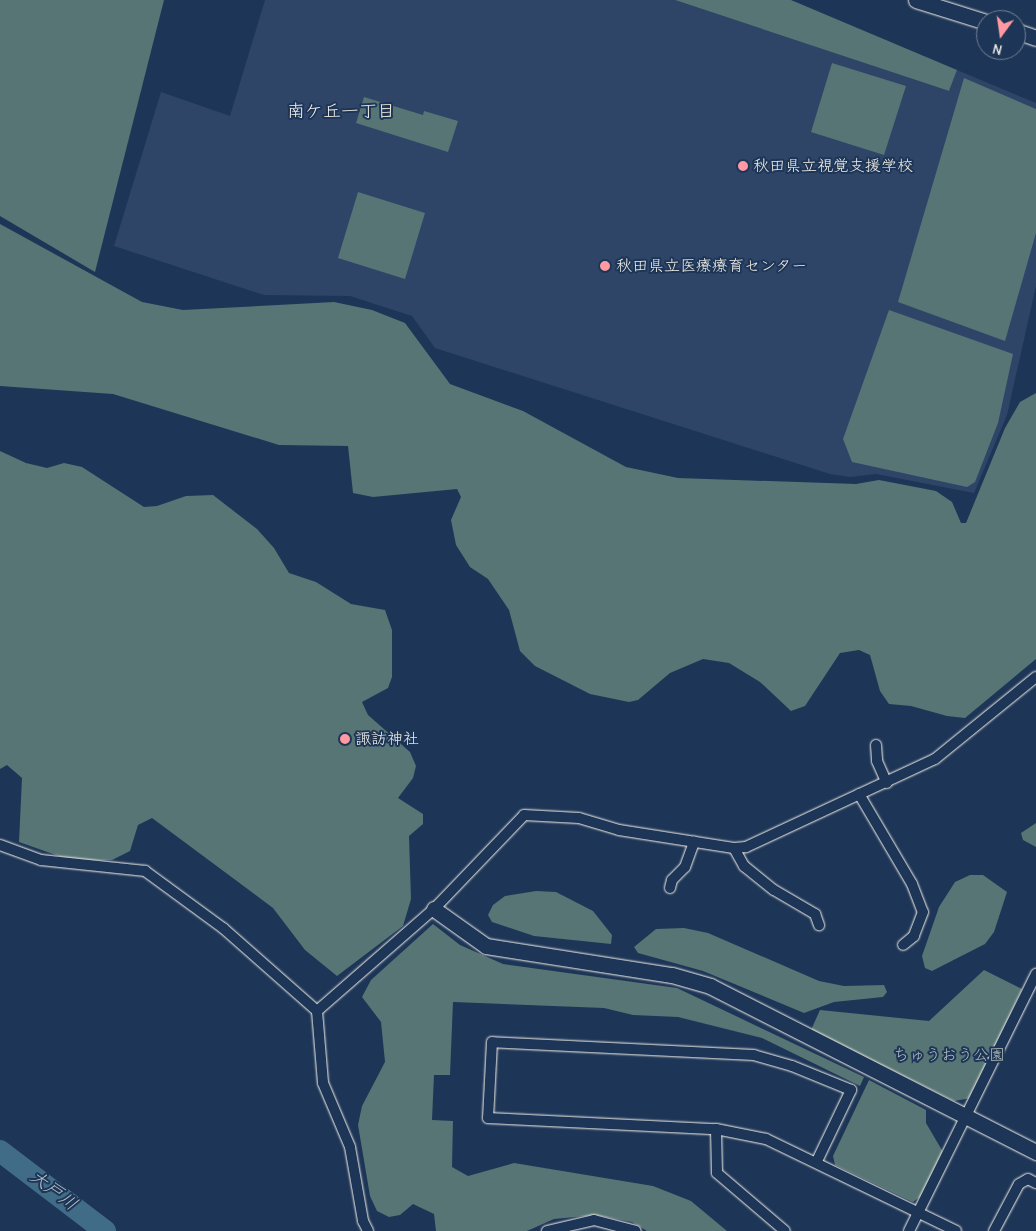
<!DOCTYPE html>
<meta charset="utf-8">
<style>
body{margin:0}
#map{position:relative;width:1036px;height:1231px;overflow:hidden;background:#1d3557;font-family:"Comic Neue","Klee One",sans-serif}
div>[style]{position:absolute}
.built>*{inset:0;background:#2f4568}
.green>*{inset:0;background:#567574}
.river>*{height:22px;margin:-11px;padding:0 11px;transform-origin:11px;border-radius:11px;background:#416c88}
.roads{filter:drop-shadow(0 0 1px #f4f1e8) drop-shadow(0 0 1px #f4f1e8)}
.street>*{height:10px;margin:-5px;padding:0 5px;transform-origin:5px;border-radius:5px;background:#1d3557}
.secondary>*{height:15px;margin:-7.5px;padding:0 7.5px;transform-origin:7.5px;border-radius:7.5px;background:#1d3557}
.dots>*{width:14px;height:14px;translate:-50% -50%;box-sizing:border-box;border:2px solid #1d3557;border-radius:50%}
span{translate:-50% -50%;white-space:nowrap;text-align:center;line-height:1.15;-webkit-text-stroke:4px #1d3557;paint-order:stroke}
.poi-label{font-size:16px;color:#f4f1e8}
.left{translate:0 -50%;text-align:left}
.park-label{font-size:16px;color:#b5bfba}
.neighbourhood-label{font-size:18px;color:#f4f1e8}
.water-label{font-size:18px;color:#b5c2c6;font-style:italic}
.north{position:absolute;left:976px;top:10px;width:50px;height:50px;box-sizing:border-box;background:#1d3557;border:1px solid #738091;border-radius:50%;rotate:194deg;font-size:14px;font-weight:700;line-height:20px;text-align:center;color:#f4f1e8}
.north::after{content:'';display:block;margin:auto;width:18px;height:22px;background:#ff9aa2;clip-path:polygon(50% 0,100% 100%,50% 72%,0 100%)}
</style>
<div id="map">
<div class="built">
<div style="clip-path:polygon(265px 0,675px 0,949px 91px,957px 70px,1036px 103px,1036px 286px,1007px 415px,974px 493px,876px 474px,850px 477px,830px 474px,435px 348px,412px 316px,350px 296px,264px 295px,114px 246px,161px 92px,230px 116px)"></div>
</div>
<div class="green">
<div style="clip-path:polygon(0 0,164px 0,95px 272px,0 216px)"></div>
<div style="clip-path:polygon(675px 0,791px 0,957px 70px,949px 91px)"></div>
<div style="clip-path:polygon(832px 63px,906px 86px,884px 155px,811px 132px)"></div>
<div style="clip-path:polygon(964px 78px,1036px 109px,1036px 233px,1005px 341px,898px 302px)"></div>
<div style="clip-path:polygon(364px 97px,423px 115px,424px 111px,458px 121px,448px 152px,356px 123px)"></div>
<div style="clip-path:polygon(358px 192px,425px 213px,405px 279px,338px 258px)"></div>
<div style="clip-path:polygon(0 224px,142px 302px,183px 310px,334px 302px,372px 310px,405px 323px,450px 384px,523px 411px,626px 467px,678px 478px,856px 484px,879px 480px,936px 491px,952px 502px,961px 523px,966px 523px,1005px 428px,1020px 402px,1036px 393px,1036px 659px,965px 718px,947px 716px,911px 706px,889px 704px,880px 691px,870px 655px,859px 650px,840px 653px,805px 706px,791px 711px,760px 682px,729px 663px,703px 659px,670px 673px,638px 700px,629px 702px,590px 694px,535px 666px,520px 651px,509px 610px,488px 579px,470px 567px,456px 545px,451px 520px,461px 497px,457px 489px,373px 497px,353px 493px,348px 446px,279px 445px,113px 394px,0 386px)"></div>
<div style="clip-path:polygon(889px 310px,1013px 354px,998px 423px,975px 482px,967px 487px,852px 462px,843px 439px)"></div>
<div style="clip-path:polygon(0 451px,26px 463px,47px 468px,64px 463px,82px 467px,144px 507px,157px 506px,186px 496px,213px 495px,257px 529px,274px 548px,289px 573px,316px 582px,351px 604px,385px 610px,392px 630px,392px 677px,388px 688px,362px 702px,368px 715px,410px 752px,416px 766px,413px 778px,398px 798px,423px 814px,423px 824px,409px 836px,411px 899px,403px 926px,337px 976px,305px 950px,273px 908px,152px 818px,138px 825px,130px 851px,112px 860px,73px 861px,19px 842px,22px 778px,7px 765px,0 769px)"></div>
<div style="clip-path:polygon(1036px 823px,1036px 847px,1023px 840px,1021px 833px)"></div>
<div style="clip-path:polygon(970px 875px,983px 875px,1007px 892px,994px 932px,985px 944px,932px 971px,925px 968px,922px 956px,939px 907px,955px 882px)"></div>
<div style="clip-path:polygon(536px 891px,556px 892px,593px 911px,612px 935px,611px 944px,534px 936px,492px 922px,488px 915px,493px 905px,505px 896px)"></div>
<div style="clip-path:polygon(433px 924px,460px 945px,503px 964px,677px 988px,864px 1077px,860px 1086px,762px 1038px,678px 1017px,633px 1015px,604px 1008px,453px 1002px,450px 1075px,434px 1075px,432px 1120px,453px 1121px,452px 1167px,468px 1176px,514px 1163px,653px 1186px,691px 1201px,727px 1231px,647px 1231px,632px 1222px,596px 1215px,554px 1219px,527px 1231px,436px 1231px,434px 1214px,413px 1204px,400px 1215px,389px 1217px,377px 1211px,370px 1196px,358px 1125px,362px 1106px,385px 1062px,381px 1022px,362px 997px,371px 980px)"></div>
<div style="clip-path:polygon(684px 928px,708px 933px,819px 981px,844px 986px,884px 985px,887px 992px,883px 997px,834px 1002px,804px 1013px,703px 971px,638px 953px,634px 947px,656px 929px)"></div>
<div style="clip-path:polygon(984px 970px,1022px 989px,971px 1098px,954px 1101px,811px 1030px,820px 1010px,929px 1021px)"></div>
<div style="clip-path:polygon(869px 1080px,926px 1110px,926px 1123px,943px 1152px,921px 1196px,913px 1202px,835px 1165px,833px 1156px)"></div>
</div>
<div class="river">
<div style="left:0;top:1151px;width:132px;rotate:37.3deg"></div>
</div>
<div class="roads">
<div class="street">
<div style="left:876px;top:745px;width:16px;rotate:86deg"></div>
<div style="left:877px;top:761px;width:24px;rotate:66deg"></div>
<div style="left:859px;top:794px;width:104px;rotate:59.5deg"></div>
<div style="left:912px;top:884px;width:30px;rotate:69deg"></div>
<div style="left:923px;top:912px;width:26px;rotate:111deg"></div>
<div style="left:914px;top:936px;width:14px;rotate:141deg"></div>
<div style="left:0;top:845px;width:44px;rotate:20.1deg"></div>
<div style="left:41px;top:860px;width:105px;rotate:6deg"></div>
<div style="left:145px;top:871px;width:97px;rotate:36.2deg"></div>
<div style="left:223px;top:928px;width:125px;rotate:41.4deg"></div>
<div style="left:317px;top:1011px;width:72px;rotate:85.2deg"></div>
<div style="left:323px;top:1083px;width:69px;rotate:67.1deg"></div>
<div style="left:350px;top:1147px;width:75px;rotate:80deg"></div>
<div style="left:363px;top:1221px;width:11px;rotate:63deg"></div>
<div style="left:734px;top:848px;width:21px;rotate:61deg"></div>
<div style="left:744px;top:866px;width:38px;rotate:39deg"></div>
<div style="left:774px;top:890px;width:48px;rotate:30.3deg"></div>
<div style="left:815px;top:914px;width:12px;rotate:70deg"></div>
<div style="left:670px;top:888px;width:8px;rotate:-76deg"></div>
<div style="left:672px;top:880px;width:18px;rotate:-45deg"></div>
<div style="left:685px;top:867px;width:27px;rotate:-70deg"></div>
<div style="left:317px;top:1011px;width:155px;rotate:-41.1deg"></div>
<div style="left:434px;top:909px;width:130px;rotate:-46.2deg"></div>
<div style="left:524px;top:815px;width:55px;rotate:3.1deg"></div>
<div style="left:579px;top:818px;width:42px;rotate:16.7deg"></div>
<div style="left:619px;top:830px;width:116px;rotate:8.9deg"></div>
<div style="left:734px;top:848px;width:12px;rotate:-5deg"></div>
<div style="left:746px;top:847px;width:208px;rotate:-25deg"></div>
<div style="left:935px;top:759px;width:130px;rotate:-39.1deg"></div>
<div style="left:716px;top:1129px;width:44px;rotate:88.7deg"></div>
<div style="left:717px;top:1173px;width:89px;rotate:40.5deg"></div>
<div style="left:817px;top:1161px;width:79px;rotate:-64.4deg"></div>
<div style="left:851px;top:1090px;width:64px;rotate:-157.9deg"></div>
<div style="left:792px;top:1066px;width:40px;rotate:-164deg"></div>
<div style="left:754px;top:1055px;width:262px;rotate:-177.2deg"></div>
<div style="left:492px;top:1042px;width:76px;rotate:93deg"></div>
<div style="left:488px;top:1118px;width:228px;rotate:2.8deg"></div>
<div style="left:716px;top:1129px;width:51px;rotate:11.3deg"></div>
<div style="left:766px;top:1139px;width:211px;rotate:25.8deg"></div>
<div style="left:547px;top:1231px;width:48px;rotate:-13.2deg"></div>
<div style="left:594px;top:1220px;width:43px;rotate:14.7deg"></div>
<div style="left:909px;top:1231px;width:287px;rotate:-63.7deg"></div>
<div style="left:994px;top:1231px;width:53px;rotate:-62deg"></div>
<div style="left:1019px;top:1184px;width:10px;rotate:-29deg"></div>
<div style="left:1028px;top:1179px;width:9px;rotate:27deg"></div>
</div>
<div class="secondary">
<div style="left:916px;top:0;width:73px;rotate:17.4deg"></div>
<div style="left:1016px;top:31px;width:21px;rotate:19deg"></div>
<div style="left:434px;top:909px;width:64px;rotate:35.4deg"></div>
<div style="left:486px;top:946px;width:188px;rotate:8.9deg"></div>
<div style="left:672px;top:975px;width:40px;rotate:16deg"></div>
<div style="left:710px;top:986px;width:366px;rotate:27deg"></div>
</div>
</div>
<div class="dots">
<div style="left:743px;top:166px;background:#ff9aa2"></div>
<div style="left:605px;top:266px;background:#ff9aa2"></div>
<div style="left:345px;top:739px;background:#ff9aa2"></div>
</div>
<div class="poi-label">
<span class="left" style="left:753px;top:166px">秋田県立視覚支援学校</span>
<span class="left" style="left:616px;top:266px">秋田県立医療療育センター</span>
<span class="left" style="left:355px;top:739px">諏訪神社</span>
</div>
<div class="park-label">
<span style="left:949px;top:1055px">ちゅうおう公園</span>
</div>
<div class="neighbourhood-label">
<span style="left:341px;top:112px">南ケ丘一丁目</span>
</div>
<div class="water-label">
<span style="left:53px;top:1191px;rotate:37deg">大戸川</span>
</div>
<div class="north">N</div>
</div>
